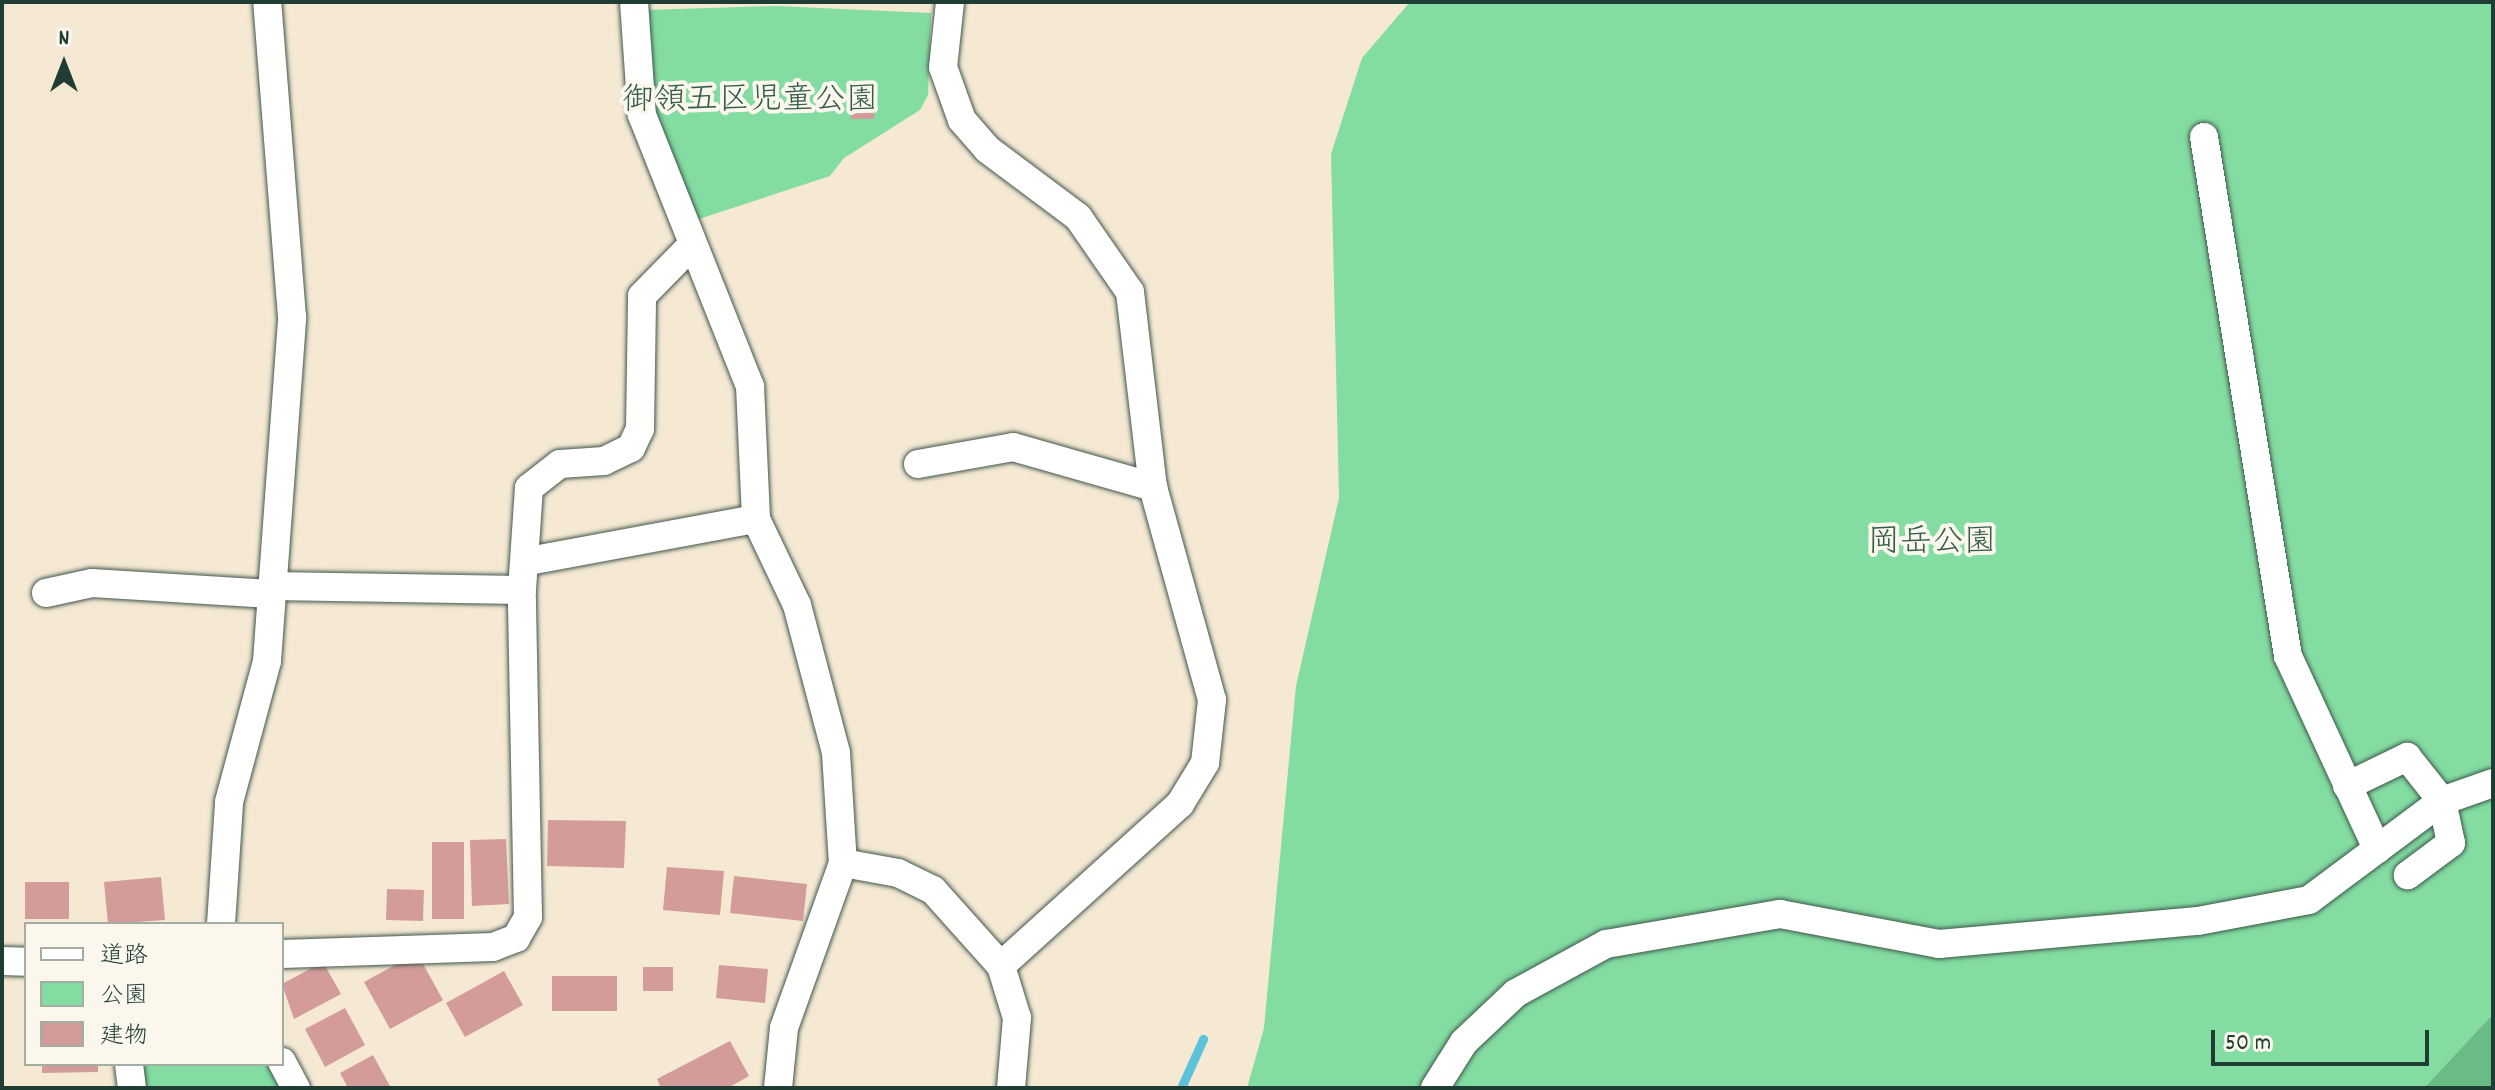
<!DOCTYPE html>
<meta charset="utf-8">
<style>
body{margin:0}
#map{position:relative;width:2495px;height:1090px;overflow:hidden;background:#f5e9d3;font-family:Dekko,"Klee One",sans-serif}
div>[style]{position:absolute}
.green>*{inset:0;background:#83dca1}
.forest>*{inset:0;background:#6abc87}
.stream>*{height:9px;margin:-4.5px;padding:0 4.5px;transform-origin:4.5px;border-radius:4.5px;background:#5cc3da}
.building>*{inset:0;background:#d39c9b}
.roads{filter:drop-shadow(0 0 2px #3f574c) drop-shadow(0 0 2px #3f574c)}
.minor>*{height:28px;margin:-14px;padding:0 14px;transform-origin:14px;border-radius:14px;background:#fff}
span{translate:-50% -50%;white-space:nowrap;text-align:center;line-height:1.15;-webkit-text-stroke:8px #fbf7ec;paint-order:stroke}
.park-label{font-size:32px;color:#335d4a}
.frame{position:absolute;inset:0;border:4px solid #1f3d34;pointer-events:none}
.legend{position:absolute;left:24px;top:922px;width:260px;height:144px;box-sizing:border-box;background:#fbf7ec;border:2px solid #a3ada2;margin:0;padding:10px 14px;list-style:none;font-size:24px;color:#1f3d34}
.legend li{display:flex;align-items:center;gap:16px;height:40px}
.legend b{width:40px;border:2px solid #a3ada2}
.north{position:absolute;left:24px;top:24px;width:80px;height:80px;-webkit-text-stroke:6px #fbf7ec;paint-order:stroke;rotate:0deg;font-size:22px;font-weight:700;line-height:32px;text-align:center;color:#1f3d34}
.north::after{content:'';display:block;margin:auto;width:28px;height:36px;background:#1f3d34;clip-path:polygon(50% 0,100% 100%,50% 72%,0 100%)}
.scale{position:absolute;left:2211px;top:1030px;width:218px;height:36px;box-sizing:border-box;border:4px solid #1f3d34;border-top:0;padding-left:10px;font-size:24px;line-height:28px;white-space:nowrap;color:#1f3d34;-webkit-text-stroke:6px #fbf7ec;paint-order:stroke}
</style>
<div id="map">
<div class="green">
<div style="clip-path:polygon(1410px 2px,2493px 2px,2493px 1014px,2424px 1088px,1247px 1088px,1264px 1028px,1296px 686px,1339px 498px,1331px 154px,1362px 58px)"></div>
<div style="clip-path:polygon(776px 6px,931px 13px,928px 95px,920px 110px,844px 158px,830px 176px,696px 220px,655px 124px,645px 10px)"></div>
<div style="clip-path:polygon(142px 1064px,269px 1064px,280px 1088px,145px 1088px)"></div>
</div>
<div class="forest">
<div style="clip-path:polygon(2493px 1014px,2493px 1088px,2424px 1088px)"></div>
</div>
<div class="stream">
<div style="left:1181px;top:1088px;width:54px;rotate:-65.8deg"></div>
</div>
<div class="building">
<div style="clip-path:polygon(851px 96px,875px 96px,874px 119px,851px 119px)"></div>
<div style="clip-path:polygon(548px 820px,626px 821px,624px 868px,547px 866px)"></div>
<div style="clip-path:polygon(506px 839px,509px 904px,472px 906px,470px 840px)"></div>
<div style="clip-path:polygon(432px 842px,464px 842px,464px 919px,432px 919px)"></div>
<div style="clip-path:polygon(667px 867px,724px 871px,720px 915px,663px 910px)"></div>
<div style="clip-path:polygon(734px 876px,807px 884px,803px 921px,730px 913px)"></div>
<div style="clip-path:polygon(161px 877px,165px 920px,108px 924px,104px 882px)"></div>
<div style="clip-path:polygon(25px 882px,69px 882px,69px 919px,25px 919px)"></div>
<div style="clip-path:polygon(387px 889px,424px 890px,423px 921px,386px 920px)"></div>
<div style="clip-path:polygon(417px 953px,443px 1000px,390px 1029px,364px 982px)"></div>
<div style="clip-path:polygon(323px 962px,341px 994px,294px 1019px,282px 984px)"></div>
<div style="clip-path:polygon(719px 965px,768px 969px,765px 1003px,716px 998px)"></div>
<div style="clip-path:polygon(643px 967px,673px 967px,673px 991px,643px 991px)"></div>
<div style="clip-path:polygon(504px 971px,523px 1005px,465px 1037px,446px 1003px)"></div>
<div style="clip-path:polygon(552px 976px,617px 976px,617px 1011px,552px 1011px)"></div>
<div style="clip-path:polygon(345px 1008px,365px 1045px,325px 1067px,305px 1029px)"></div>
<div style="clip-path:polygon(730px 1041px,749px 1076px,728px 1088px,661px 1088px,657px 1079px)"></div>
<div style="clip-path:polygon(373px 1055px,391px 1088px,348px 1088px,340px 1073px)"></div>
<div style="clip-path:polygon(42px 1064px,98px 1064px,98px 1072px,42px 1073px)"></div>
</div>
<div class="roads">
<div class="minor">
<div style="left:634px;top:2px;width:113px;rotate:86deg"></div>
<div style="left:642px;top:115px;width:292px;rotate:68.3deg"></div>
<div style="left:750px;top:386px;width:133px;rotate:87.4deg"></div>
<div style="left:756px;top:519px;width:95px;rotate:64.5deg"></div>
<div style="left:797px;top:605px;width:153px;rotate:75.2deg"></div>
<div style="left:836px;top:753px;width:110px;rotate:86.4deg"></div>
<div style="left:843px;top:863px;width:175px;rotate:109.7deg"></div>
<div style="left:784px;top:1028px;width:60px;rotate:95.7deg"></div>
<div style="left:950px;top:2px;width:65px;rotate:96.1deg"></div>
<div style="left:943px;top:67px;width:56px;rotate:70.3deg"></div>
<div style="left:962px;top:120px;width:38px;rotate:49deg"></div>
<div style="left:987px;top:149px;width:114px;rotate:36.8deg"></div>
<div style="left:1078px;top:217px;width:91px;rotate:55.3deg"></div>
<div style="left:1130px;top:292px;width:196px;rotate:83.3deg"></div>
<div style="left:1153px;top:487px;width:221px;rotate:74.5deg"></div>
<div style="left:1212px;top:700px;width:63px;rotate:96.3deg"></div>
<div style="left:1205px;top:763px;width:48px;rotate:121.4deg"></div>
<div style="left:1180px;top:804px;width:241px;rotate:137.9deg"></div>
<div style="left:2204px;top:137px;width:526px;rotate:80.81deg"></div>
<div style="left:2288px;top:656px;width:213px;rotate:65.2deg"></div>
<div style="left:918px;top:464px;width:97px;rotate:-10.1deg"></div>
<div style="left:1013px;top:447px;width:146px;rotate:15.9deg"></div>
<div style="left:529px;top:561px;width:231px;rotate:-10.5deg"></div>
<div style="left:271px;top:586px;width:251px;rotate:0.9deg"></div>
<div style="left:46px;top:593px;width:47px;rotate:-12.3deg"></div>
<div style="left:92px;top:583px;width:179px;rotate:3.5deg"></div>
<div style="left:2347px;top:786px;width:67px;rotate:-25.8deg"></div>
<div style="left:2407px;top:757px;width:56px;rotate:51.5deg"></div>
<div style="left:2442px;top:801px;width:43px;rotate:77.9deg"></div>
<div style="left:2451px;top:843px;width:54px;rotate:143.3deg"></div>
<div style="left:843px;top:863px;width:56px;rotate:10.3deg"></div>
<div style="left:898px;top:873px;width:39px;rotate:26deg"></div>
<div style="left:933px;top:890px;width:102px;rotate:48.2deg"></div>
<div style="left:1001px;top:966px;width:54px;rotate:72.9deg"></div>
<div style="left:1017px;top:1018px;width:70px;rotate:94.9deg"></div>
<div style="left:221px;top:924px;width:122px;rotate:-86.2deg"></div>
<div style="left:229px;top:802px;width:146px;rotate:-74.9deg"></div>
<div style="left:267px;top:661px;width:345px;rotate:-85.8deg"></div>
<div style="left:292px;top:317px;width:316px;rotate:-94.5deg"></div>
<div style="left:282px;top:954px;width:211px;rotate:-1.9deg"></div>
<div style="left:493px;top:947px;width:25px;rotate:-21deg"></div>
<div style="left:516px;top:938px;width:24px;rotate:-60deg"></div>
<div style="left:528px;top:917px;width:327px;rotate:-91.1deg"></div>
<div style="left:522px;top:590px;width:102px;rotate:-86.1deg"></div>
<div style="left:529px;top:488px;width:39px;rotate:-38deg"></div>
<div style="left:560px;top:464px;width:44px;rotate:-3.9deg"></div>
<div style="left:604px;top:461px;width:30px;rotate:-26deg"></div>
<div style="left:631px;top:448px;width:21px;rotate:-65deg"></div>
<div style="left:640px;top:429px;width:133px;rotate:-89.1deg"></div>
<div style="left:642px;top:296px;width:70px;rotate:-45.6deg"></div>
<div style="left:2px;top:961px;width:24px;rotate:2deg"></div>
<div style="left:282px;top:1062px;width:30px;rotate:62deg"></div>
<div style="left:129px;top:1064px;width:24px;rotate:83deg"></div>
<div style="left:1435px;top:1088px;width:54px;rotate:-57.8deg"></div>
<div style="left:1464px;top:1042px;width:71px;rotate:-43.3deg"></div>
<div style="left:1516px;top:993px;width:102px;rotate:-28.6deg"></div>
<div style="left:1606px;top:944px;width:177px;rotate:-9.8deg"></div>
<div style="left:1780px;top:914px;width:162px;rotate:10.7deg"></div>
<div style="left:1939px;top:944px;width:260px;rotate:-5.1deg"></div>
<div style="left:2198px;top:921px;width:113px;rotate:-10.7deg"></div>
<div style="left:2309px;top:900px;width:166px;rotate:-36.7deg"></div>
<div style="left:2442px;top:801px;width:54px;rotate:-19.4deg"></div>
</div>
</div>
<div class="park-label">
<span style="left:750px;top:102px">御領五区児童公園</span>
<span style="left:1932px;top:544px">岡岳公園</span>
</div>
<div class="frame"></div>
<ul class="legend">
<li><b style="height:10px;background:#fff"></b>道路</li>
<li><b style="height:22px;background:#83dca1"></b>公園</li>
<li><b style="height:22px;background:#d39c9b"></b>建物</li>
</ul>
<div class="north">N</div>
<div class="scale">50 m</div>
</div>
